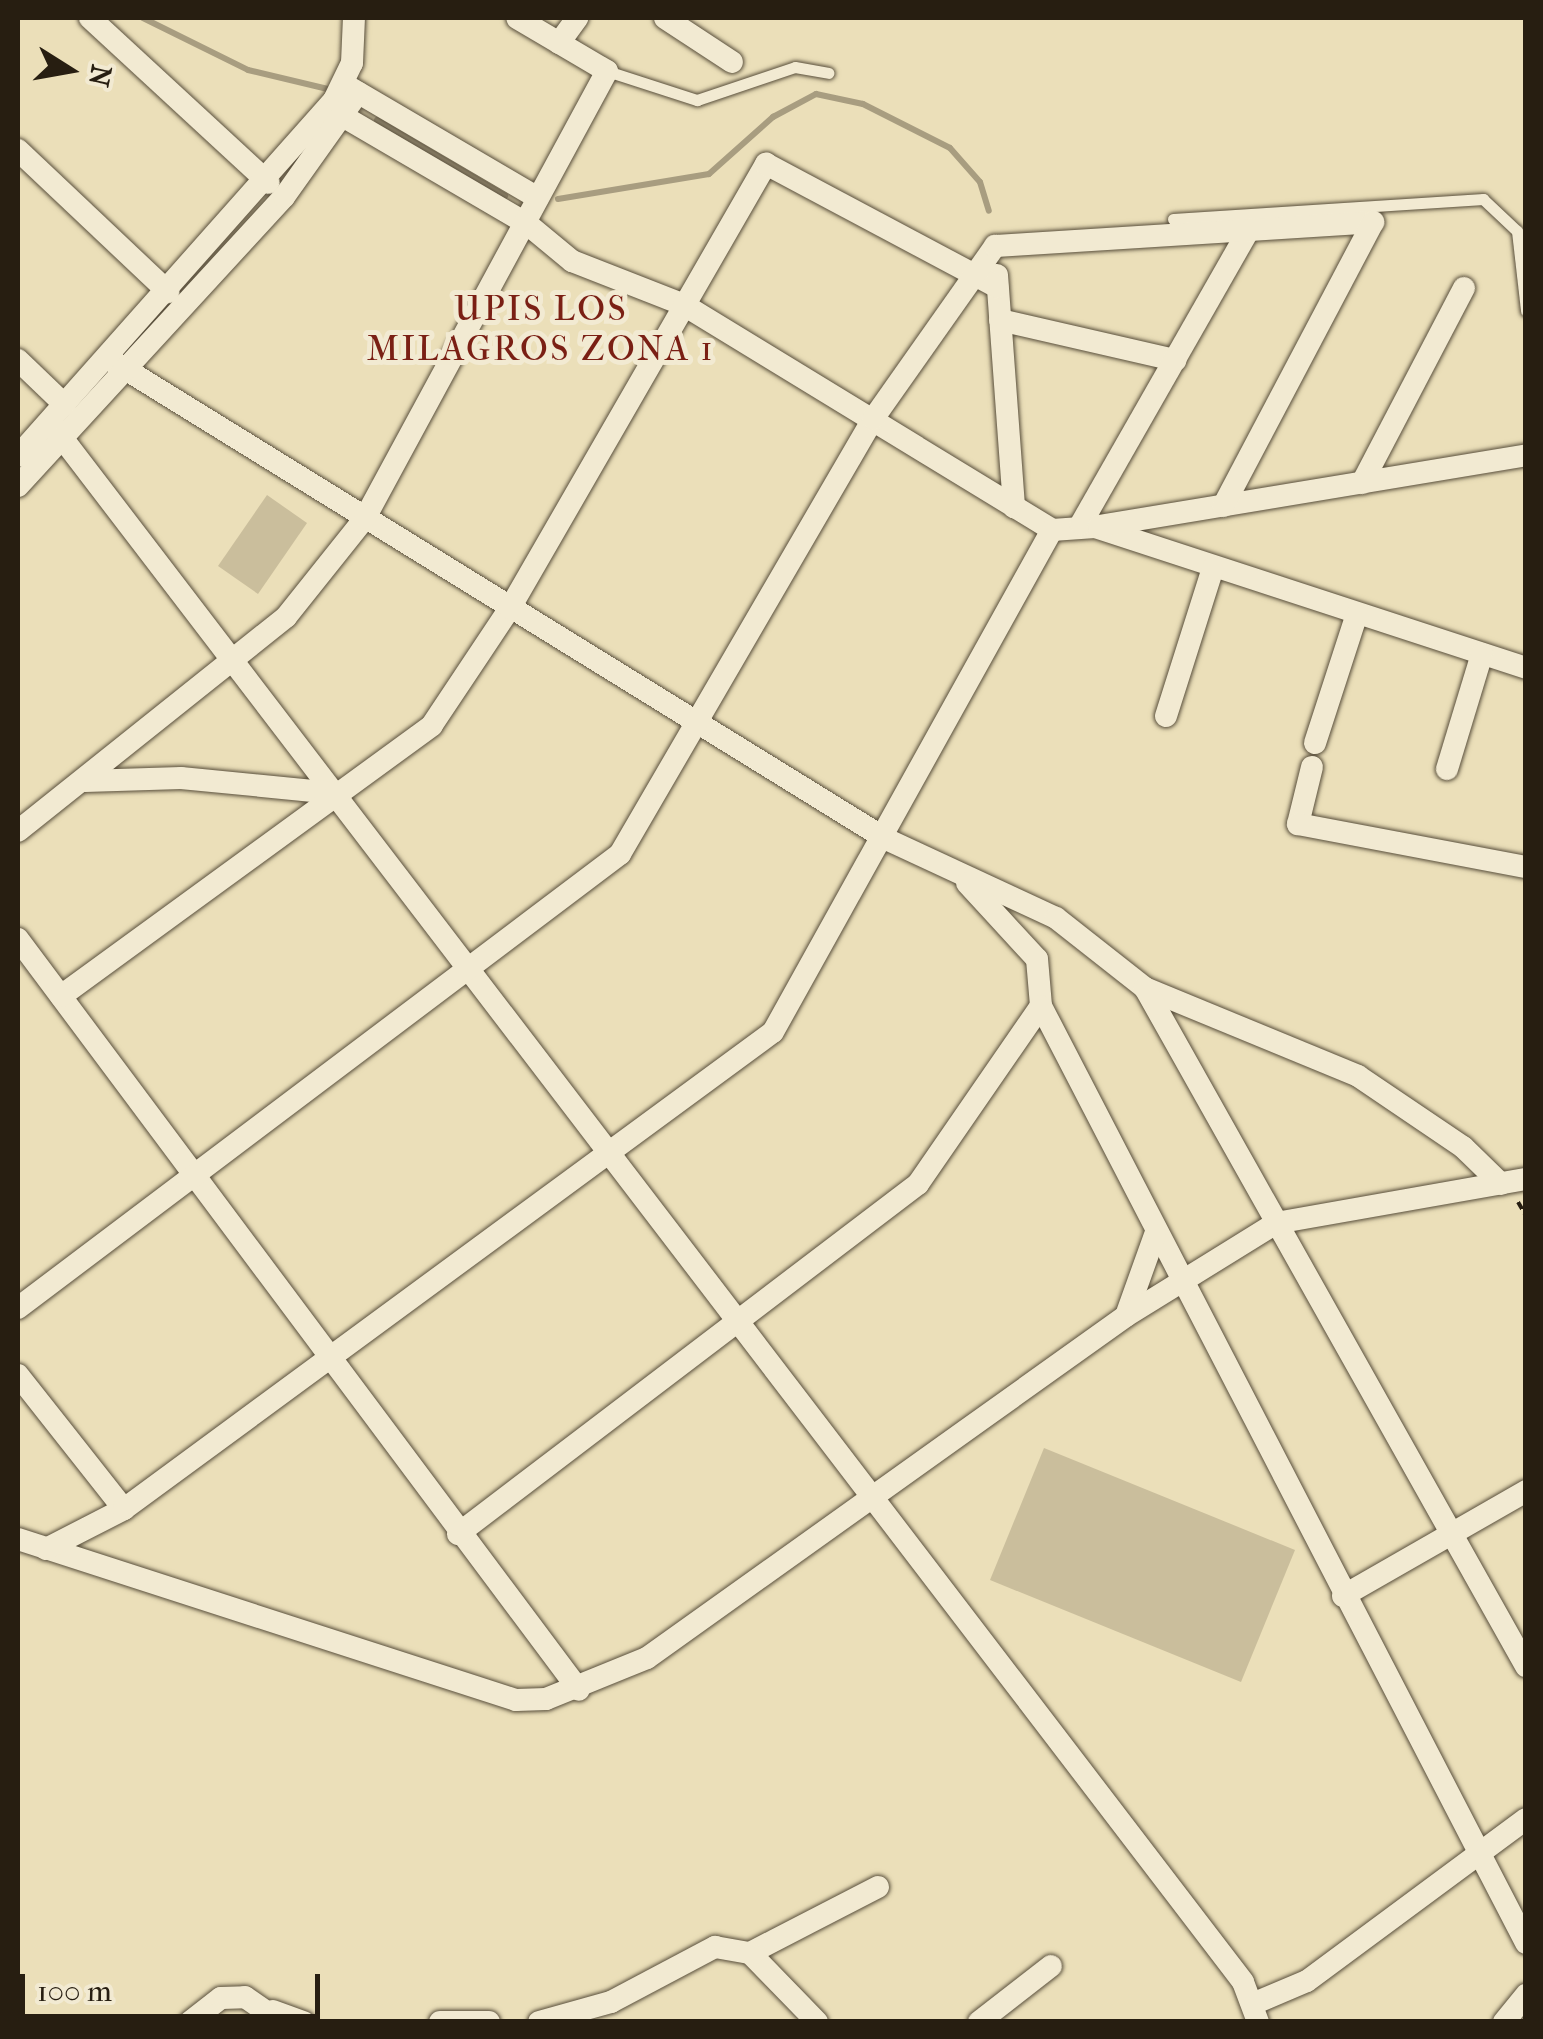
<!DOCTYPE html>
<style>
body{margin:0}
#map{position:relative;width:1543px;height:2039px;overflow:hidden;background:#ebdfb9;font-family:"IM FELL French Canon",serif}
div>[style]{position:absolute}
.green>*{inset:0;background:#cabe9c}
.stream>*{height:6px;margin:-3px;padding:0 3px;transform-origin:3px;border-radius:3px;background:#a89d80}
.path>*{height:4px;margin-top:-2px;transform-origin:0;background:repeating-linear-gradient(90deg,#271e11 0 8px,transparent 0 13px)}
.roads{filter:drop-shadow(0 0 2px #584e3b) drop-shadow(0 0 2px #584e3b)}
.service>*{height:11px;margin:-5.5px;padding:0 5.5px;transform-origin:5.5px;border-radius:5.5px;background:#f2ead2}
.minor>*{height:22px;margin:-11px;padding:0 11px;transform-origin:11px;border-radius:11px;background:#f2ead2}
span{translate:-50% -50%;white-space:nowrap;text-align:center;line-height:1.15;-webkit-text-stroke:10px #f2ead2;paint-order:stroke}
.neighbourhood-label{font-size:35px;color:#7a1f14;letter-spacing:2.5px}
.frame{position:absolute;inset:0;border:20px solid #271e11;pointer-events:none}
.north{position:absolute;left:20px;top:20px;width:100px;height:100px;-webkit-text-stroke:8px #f2ead2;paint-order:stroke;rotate:101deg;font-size:28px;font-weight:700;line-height:40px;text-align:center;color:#271e11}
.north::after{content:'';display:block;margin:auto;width:35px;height:45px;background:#271e11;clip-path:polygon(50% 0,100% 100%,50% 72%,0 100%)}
.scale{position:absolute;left:20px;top:1974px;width:300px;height:45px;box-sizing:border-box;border:5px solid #271e11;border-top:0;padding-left:12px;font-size:30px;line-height:35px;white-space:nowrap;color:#271e11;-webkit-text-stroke:8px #f2ead2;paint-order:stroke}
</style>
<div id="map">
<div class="green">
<div style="clip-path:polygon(267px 495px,307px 523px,258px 594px,218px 566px)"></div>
<div style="clip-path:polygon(1044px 1448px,1295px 1550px,1241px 1682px,990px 1580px)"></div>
</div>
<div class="stream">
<div style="left:143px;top:18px;width:117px;rotate:26.3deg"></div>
<div style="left:248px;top:70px;width:82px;rotate:13.4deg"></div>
<div style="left:377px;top:120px;width:149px;rotate:30.7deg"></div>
<div style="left:558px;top:199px;width:153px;rotate:-9.4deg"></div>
<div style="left:709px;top:174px;width:86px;rotate:-41.7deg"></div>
<div style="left:773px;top:117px;width:49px;rotate:-28.1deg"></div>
<div style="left:816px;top:94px;width:48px;rotate:12deg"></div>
<div style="left:863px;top:104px;width:97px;rotate:26.8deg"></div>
<div style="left:950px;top:148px;width:45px;rotate:48.6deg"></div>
<div style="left:980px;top:182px;width:30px;rotate:73deg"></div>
</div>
<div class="path">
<div style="left:1518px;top:1202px;width:16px;rotate:60deg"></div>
</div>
<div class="roads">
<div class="service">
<div style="left:607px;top:71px;width:95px;rotate:17.9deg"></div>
<div style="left:697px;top:100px;width:103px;rotate:-18.6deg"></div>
<div style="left:795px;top:67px;width:34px;rotate:10deg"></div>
<div style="left:1173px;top:219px;width:311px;rotate:-3.7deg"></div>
<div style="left:1483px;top:199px;width:47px;rotate:43.3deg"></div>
<div style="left:1517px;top:231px;width:80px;rotate:83.5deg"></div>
</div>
<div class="minor">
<div style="left:90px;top:18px;width:243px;rotate:42.7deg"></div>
<div style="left:665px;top:18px;width:80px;rotate:33.3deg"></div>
<div style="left:559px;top:43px;width:31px;rotate:-54deg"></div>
<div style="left:347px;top:86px;width:221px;rotate:30.4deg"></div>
<div style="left:346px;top:118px;width:208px;rotate:30.3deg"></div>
<div style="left:526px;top:223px;width:60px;rotate:39.6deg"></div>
<div style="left:572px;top:261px;width:120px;rotate:21.4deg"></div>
<div style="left:684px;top:305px;width:431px;rotate:31.4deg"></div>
<div style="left:1052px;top:530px;width:43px;rotate:-4deg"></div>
<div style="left:1095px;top:527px;width:453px;rotate:18.1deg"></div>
<div style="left:18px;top:150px;width:207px;rotate:43.4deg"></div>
<div style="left:997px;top:275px;width:233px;rotate:85.8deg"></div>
<div style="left:1000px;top:320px;width:180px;rotate:12.9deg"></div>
<div style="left:109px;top:359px;width:913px;rotate:31.71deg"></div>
<div style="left:886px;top:839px;width:187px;rotate:24.9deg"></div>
<div style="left:1056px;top:918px;width:113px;rotate:38.2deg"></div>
<div style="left:1145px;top:988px;width:230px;rotate:22.4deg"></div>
<div style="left:1358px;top:1076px;width:127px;rotate:34.1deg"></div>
<div style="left:1463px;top:1147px;width:53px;rotate:44.2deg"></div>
<div style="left:18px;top:360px;width:65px;rotate:43.8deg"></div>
<div style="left:50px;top:422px;width:1964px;rotate:52.59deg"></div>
<div style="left:1243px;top:1982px;width:43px;rotate:69.4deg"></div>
<div style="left:18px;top:456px;width:476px;rotate:-48.4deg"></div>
<div style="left:334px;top:100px;width:41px;rotate:-64.1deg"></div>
<div style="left:352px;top:63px;width:45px;rotate:-87.5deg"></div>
<div style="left:1362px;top:483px;width:220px;rotate:-62.4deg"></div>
<div style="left:18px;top:486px;width:393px;rotate:-47.4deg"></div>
<div style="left:284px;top:197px;width:128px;rotate:-54.6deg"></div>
<div style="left:1081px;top:524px;width:337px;rotate:-60.3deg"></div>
<div style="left:1099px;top:526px;width:433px;rotate:-9.4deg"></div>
<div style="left:1166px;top:716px;width:155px;rotate:-72.4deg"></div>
<div style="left:1315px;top:743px;width:136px;rotate:-72deg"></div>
<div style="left:1312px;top:767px;width:59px;rotate:103.8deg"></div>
<div style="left:1298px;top:824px;width:232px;rotate:10.7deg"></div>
<div style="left:1447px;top:769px;width:120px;rotate:-73.1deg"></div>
<div style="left:85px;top:781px;width:96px;rotate:-1.8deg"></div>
<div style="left:181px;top:778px;width:153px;rotate:5.6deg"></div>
<div style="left:18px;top:831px;width:343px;rotate:-38.6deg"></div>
<div style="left:286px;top:617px;width:127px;rotate:-51.4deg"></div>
<div style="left:365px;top:518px;width:508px;rotate:-61.57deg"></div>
<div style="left:607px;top:71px;width:104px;rotate:-149.5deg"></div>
<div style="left:967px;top:883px;width:103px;rotate:47.4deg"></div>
<div style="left:1037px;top:959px;width:47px;rotate:85.1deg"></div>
<div style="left:1041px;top:1006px;width:1055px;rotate:62.63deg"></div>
<div style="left:18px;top:939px;width:937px;rotate:53.24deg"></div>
<div style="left:1145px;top:988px;width:778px;rotate:60.67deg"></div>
<div style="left:61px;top:996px;width:459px;rotate:-36.1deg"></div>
<div style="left:432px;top:725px;width:141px;rotate:-56.3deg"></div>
<div style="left:510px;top:608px;width:513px;rotate:-60.03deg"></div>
<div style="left:766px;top:164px;width:262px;rotate:28deg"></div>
<div style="left:18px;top:1308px;width:754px;rotate:-37.02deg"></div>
<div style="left:620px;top:854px;width:503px;rotate:-59.82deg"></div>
<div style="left:873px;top:419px;width:212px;rotate:-54.8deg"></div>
<div style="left:995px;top:246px;width:379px;rotate:-3.6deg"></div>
<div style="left:1373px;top:222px;width:321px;rotate:117.8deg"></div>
<div style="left:1127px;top:1313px;width:83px;rotate:-70.3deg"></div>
<div style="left:18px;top:1375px;width:171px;rotate:51.7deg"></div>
<div style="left:458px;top:1534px;width:578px;rotate:-37.27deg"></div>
<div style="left:918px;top:1184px;width:216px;rotate:-55.4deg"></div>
<div style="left:18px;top:1539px;width:523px;rotate:17.92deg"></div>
<div style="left:516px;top:1700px;width:30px;rotate:-2deg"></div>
<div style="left:546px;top:1699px;width:109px;rotate:-22.1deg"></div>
<div style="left:647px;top:1658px;width:589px;rotate:-35.53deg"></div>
<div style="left:1126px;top:1316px;width:176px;rotate:-31.8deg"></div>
<div style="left:1276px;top:1223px;width:254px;rotate:-10deg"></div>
<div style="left:46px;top:1549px;width:88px;rotate:-27.1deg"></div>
<div style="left:124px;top:1509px;width:805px;rotate:-36.32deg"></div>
<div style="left:773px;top:1032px;width:574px;rotate:-60.94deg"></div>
<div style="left:1343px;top:1596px;width:211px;rotate:-29.8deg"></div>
<div style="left:750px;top:1953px;width:144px;rotate:-27.3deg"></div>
<div style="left:1255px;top:2003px;width:56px;rotate:-22.9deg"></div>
<div style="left:1307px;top:1981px;width:272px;rotate:-36.5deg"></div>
<div style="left:273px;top:2011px;width:33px;rotate:20deg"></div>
<div style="left:190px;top:2022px;width:39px;rotate:-38deg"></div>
<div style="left:221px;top:1998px;width:24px;rotate:-2deg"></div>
<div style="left:245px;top:1997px;width:44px;rotate:34.8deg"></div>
<div style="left:440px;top:2022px;width:49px"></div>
<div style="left:539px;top:2022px;width:75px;rotate:-15.5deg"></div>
<div style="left:611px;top:2002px;width:118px;rotate:-27.9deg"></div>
<div style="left:715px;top:1947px;width:36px;rotate:10deg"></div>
<div style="left:750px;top:1953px;width:96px;rotate:45.8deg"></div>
<div style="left:979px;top:2022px;width:91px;rotate:-37.9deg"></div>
<div style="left:1504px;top:2022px;width:35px;rotate:-51deg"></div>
</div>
</div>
<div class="neighbourhood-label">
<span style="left:541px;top:329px">UPIS LOS<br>MILAGROS ZONA 1</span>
</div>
<div class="frame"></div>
<div class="north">N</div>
<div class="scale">100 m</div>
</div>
